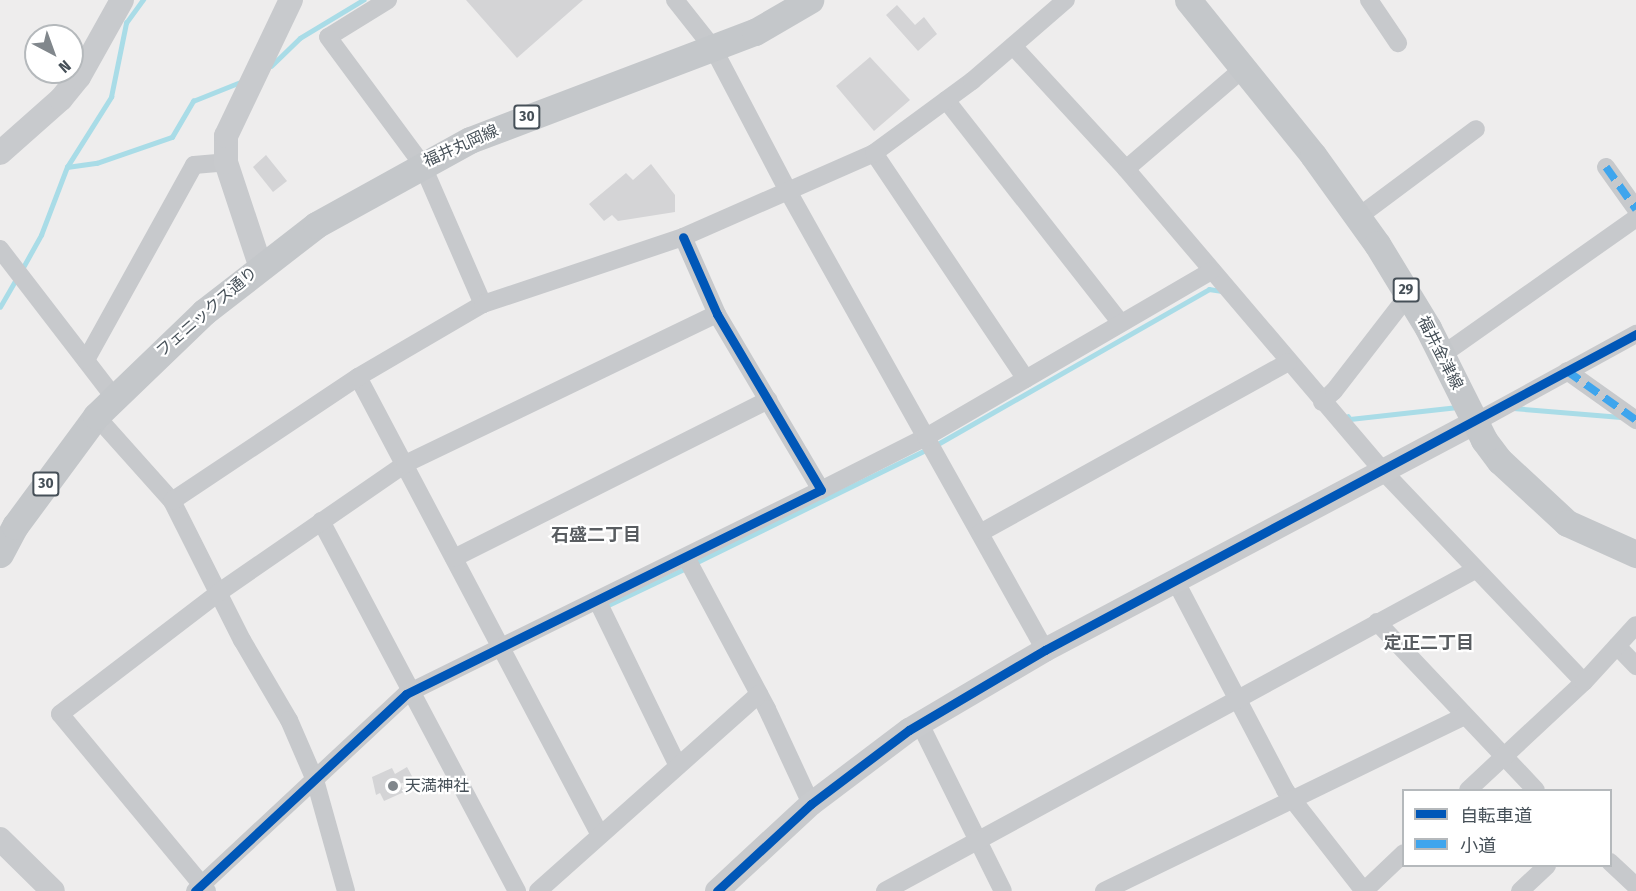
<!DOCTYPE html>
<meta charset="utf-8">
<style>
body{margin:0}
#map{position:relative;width:1636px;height:891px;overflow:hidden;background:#eeeded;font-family:"Fira Sans Condensed","Noto Sans JP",sans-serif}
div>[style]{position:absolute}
.stream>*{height:4.5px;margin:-2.25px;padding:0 2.25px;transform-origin:2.25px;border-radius:2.25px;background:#a9dce7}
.building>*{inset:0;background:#d4d4d6}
.street>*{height:18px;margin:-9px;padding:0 9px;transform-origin:9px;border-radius:9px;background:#c7c9cc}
.secondary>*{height:24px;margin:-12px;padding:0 12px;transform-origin:12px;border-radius:12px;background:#c8cacd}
.primary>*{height:27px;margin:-13.5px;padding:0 13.5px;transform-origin:13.5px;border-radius:13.5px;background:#c4c7ca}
.quiet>*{height:8px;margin-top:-4px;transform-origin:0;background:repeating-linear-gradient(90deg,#3fa5ed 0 15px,transparent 0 23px)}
.cycleway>*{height:9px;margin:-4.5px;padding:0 4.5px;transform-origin:4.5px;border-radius:4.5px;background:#0057b8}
.dots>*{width:16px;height:16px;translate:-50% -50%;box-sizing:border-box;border:3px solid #fff;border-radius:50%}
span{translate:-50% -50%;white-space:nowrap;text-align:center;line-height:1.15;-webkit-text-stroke:4.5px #fff;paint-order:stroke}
.shield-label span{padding:2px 4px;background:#fff;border:2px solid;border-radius:4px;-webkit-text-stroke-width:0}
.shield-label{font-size:15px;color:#465058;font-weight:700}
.street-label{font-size:16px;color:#465058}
.poi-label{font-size:16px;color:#465058}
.left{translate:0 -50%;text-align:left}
.neighbourhood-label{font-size:18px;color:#595d61;font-weight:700}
.legend{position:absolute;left:1402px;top:789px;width:210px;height:78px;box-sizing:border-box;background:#fff;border:2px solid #b5b9bc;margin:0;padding:8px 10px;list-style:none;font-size:18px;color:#465058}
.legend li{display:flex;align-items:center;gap:12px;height:30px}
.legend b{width:30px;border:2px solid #b5b9bc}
.north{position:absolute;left:24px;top:24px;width:60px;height:60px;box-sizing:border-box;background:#fff;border:2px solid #b5b9bc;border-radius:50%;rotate:139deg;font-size:16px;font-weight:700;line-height:24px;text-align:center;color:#465058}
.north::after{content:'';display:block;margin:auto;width:21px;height:27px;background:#81878c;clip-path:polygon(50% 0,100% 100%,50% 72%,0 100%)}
</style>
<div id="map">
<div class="stream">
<div style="left:271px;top:66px;width:40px;rotate:-44deg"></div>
<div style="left:300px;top:38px;width:74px;rotate:-31.1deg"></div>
<div style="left:67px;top:167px;width:30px;rotate:-8deg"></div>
<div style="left:97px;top:163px;width:79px;rotate:-19.1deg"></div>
<div style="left:172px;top:137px;width:42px;rotate:-59.7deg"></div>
<div style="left:193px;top:101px;width:54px;rotate:-21.8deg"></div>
<div style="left:21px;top:271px;width:41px;rotate:-60.9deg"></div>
<div style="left:41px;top:235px;width:73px;rotate:-69.1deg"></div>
<div style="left:67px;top:167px;width:83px;rotate:-57.8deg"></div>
<div style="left:111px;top:97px;width:76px;rotate:-78.5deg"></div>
<div style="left:126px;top:23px;width:29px;rotate:-54deg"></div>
<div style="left:0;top:307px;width:34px;rotate:-60deg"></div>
<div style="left:1513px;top:408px;width:108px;rotate:4.8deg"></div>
<div style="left:1348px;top:416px;width:4px;rotate:56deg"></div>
<div style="left:1350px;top:419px;width:108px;rotate:-6.4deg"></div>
<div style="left:936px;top:445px;width:314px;rotate:-29.7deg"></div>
<div style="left:1209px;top:289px;width:13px;rotate:9deg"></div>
<div style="left:693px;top:564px;width:262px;rotate:-26.1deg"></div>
<div style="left:604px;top:607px;width:91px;rotate:-25.4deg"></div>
</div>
<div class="building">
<div style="clip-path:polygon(466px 0,583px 0,517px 58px)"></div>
<div style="clip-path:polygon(897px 5px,915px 25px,924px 17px,937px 34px,918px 51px,886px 15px)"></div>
<div style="clip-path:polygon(870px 57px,910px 100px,874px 131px,836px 86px)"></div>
<div style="clip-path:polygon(266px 155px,287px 181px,273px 192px,253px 167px)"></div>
<div style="clip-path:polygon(651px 164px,675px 195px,675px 212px,618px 221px,612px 215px,604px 221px,589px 204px,626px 173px,633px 180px)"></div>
<div style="clip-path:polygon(407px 767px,413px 778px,400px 784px,404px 792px,384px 801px,380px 793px,376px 795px,372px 777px,392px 768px,395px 774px)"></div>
</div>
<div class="street">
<div style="left:388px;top:0;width:70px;rotate:148.3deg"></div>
<div style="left:328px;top:37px;width:158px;rotate:53.5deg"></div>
<div style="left:422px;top:164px;width:153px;rotate:66.5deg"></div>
<div style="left:675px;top:0;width:61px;rotate:51.6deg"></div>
<div style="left:713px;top:48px;width:164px;rotate:62.3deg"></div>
<div style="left:789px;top:193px;width:524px;rotate:60.74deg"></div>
<div style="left:1369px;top:0;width:52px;rotate:56deg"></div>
<div style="left:1013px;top:46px;width:167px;rotate:47.4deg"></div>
<div style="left:1126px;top:169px;width:394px;rotate:49.6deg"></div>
<div style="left:1381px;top:469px;width:294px;rotate:46.4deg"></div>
<div style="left:946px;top:100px;width:283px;rotate:51.9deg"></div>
<div style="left:874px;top:153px;width:272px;rotate:56.1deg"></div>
<div style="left:1606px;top:167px;width:52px;rotate:54.5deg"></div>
<div style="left:1126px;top:169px;width:155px;rotate:-40.6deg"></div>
<div style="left:1358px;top:217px;width:147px;rotate:-36.7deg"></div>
<div style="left:0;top:249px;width:187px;rotate:52.4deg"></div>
<div style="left:1442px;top:355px;width:237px;rotate:-35.2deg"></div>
<div style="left:86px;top:360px;width:223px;rotate:-61deg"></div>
<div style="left:194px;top:165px;width:32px;rotate:-5deg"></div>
<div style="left:1567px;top:371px;width:85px;rotate:35.4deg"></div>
<div style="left:358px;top:377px;width:518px;rotate:62.15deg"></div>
<div style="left:1322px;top:402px;width:16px;rotate:-43deg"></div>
<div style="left:1334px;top:391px;width:123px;rotate:-52.3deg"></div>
<div style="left:96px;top:416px;width:114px;rotate:48.2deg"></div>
<div style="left:172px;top:501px;width:156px;rotate:63.3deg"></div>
<div style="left:242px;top:640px;width:93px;rotate:59.6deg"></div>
<div style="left:289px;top:720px;width:65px;rotate:66.6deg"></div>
<div style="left:315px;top:780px;width:115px;rotate:74.4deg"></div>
<div style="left:1474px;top:423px;width:185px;rotate:-28.8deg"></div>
<div style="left:821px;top:490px;width:118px;rotate:-26.8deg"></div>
<div style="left:926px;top:437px;width:330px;rotate:-30.2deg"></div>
<div style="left:172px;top:501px;width:224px;rotate:-33.7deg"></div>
<div style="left:358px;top:377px;width:145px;rotate:-30.3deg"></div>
<div style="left:483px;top:304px;width:211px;rotate:-18.5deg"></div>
<div style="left:683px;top:237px;width:209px;rotate:-23.7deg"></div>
<div style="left:874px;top:153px;width:122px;rotate:-36.3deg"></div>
<div style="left:972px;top:81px;width:124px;rotate:-40.8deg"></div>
<div style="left:321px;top:521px;width:419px;rotate:62.1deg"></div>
<div style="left:980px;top:533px;width:352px;rotate:-29deg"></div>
<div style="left:454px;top:558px;width:352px;rotate:-26.7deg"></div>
<div style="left:687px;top:559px;width:170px;rotate:61.9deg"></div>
<div style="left:767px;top:709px;width:105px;rotate:65.1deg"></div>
<div style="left:1176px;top:582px;width:235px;rotate:62.3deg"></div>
<div style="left:1285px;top:790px;width:128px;rotate:52deg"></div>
<div style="left:598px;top:602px;width:182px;rotate:64deg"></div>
<div style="left:1377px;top:622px;width:231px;rotate:46.6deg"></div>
<div style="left:1617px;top:646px;width:28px;rotate:46deg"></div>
<div style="left:920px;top:724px;width:186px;rotate:63.6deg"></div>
<div style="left:1468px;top:790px;width:158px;rotate:-43deg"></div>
<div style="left:1584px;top:682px;width:77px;rotate:-47.6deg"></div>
<div style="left:1610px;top:862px;width:35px;rotate:43deg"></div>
<div style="left:195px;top:891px;width:289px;rotate:-43deg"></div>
<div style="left:406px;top:694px;width:462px;rotate:-26.2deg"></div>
<div style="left:821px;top:490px;width:204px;rotate:-120.6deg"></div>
<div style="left:717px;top:314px;width:84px;rotate:-113.8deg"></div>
<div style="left:207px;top:891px;width:230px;rotate:-129.7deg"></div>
<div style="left:60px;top:714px;width:199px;rotate:-37.4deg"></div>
<div style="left:218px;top:593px;width:227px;rotate:-34.6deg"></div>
<div style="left:405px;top:464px;width:346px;rotate:-25.7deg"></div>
<div style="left:538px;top:891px;width:296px;rotate:-41.7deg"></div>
<div style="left:885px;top:891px;width:672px;rotate:-28.55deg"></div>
<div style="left:1104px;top:891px;width:400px;rotate:-25.9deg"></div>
<div style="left:1364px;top:891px;width:55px;rotate:-43.5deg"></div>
<div style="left:1520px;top:891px;width:37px;rotate:-43deg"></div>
</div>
<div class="secondary">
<div style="left:0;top:153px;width:81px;rotate:-41.5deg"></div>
<div style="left:61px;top:99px;width:28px;rotate:-51deg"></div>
<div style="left:79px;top:77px;width:88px;rotate:-60.8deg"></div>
<div style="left:261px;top:268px;width:112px;rotate:-108.3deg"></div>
<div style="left:226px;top:162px;width:26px;rotate:-90deg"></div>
<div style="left:226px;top:136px;width:151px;rotate:-64.5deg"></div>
<div style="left:0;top:839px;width:74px;rotate:44.5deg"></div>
<div style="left:717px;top:891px;width:128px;rotate:-42.8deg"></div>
<div style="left:811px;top:804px;width:123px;rotate:-37.1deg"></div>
<div style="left:909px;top:730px;width:158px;rotate:-30.5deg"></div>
<div style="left:1045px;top:650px;width:485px;rotate:-27.9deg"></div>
</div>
<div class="primary">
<div style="left:1188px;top:0;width:199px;rotate:51.1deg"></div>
<div style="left:1313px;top:155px;width:110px;rotate:54.3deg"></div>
<div style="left:1377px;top:244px;width:98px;rotate:58.7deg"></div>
<div style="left:1428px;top:328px;width:125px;rotate:63.4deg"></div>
<div style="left:1484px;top:440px;width:26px;rotate:53deg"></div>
<div style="left:1500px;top:461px;width:91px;rotate:42.8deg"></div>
<div style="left:1567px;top:523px;width:76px;rotate:24.2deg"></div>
<div style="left:0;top:554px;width:32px;rotate:-62deg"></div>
<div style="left:15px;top:526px;width:137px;rotate:-53.6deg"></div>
<div style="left:96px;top:416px;width:150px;rotate:-43.9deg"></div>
<div style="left:204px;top:312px;width:142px;rotate:-37.8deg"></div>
<div style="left:316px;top:225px;width:176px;rotate:-28.9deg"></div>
<div style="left:470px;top:140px;width:305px;rotate:-20.8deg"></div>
<div style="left:755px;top:32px;width:64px;rotate:-30.2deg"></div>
</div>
<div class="quiet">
<div style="left:1606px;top:167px;width:52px;rotate:54.5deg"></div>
<div style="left:1567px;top:371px;width:85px;rotate:35.4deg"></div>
</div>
<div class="cycleway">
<div style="left:195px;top:891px;width:289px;rotate:-43deg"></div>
<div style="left:406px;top:694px;width:462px;rotate:-26.2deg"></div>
<div style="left:821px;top:490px;width:204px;rotate:-120.6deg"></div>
<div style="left:717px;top:314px;width:84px;rotate:-113.8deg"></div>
<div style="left:717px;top:891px;width:128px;rotate:-42.8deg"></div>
<div style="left:811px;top:804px;width:123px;rotate:-37.1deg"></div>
<div style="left:909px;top:730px;width:158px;rotate:-30.5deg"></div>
<div style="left:1045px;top:650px;width:670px;rotate:-28.13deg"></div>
</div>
<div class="dots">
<div style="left:393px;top:786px;background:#81878c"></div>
</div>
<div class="shield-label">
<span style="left:527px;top:117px">30</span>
<span style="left:1406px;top:290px">29</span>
<span style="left:46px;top:484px">30</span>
</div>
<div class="street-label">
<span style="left:461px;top:146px;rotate:-24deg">福井丸岡線</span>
<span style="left:207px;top:312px;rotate:-41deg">フェニックス通り</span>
<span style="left:1440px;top:353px;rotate:63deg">福井金津線</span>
</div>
<div class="poi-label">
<span class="left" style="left:405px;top:786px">天満神社</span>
</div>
<div class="neighbourhood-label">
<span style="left:596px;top:535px">石盛二丁目</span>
<span style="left:1429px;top:643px">定正二丁目</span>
</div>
<ul class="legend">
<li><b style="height:8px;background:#0057b8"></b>自転車道</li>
<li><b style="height:8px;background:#3fa5ed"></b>小道</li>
</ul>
<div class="north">N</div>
</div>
